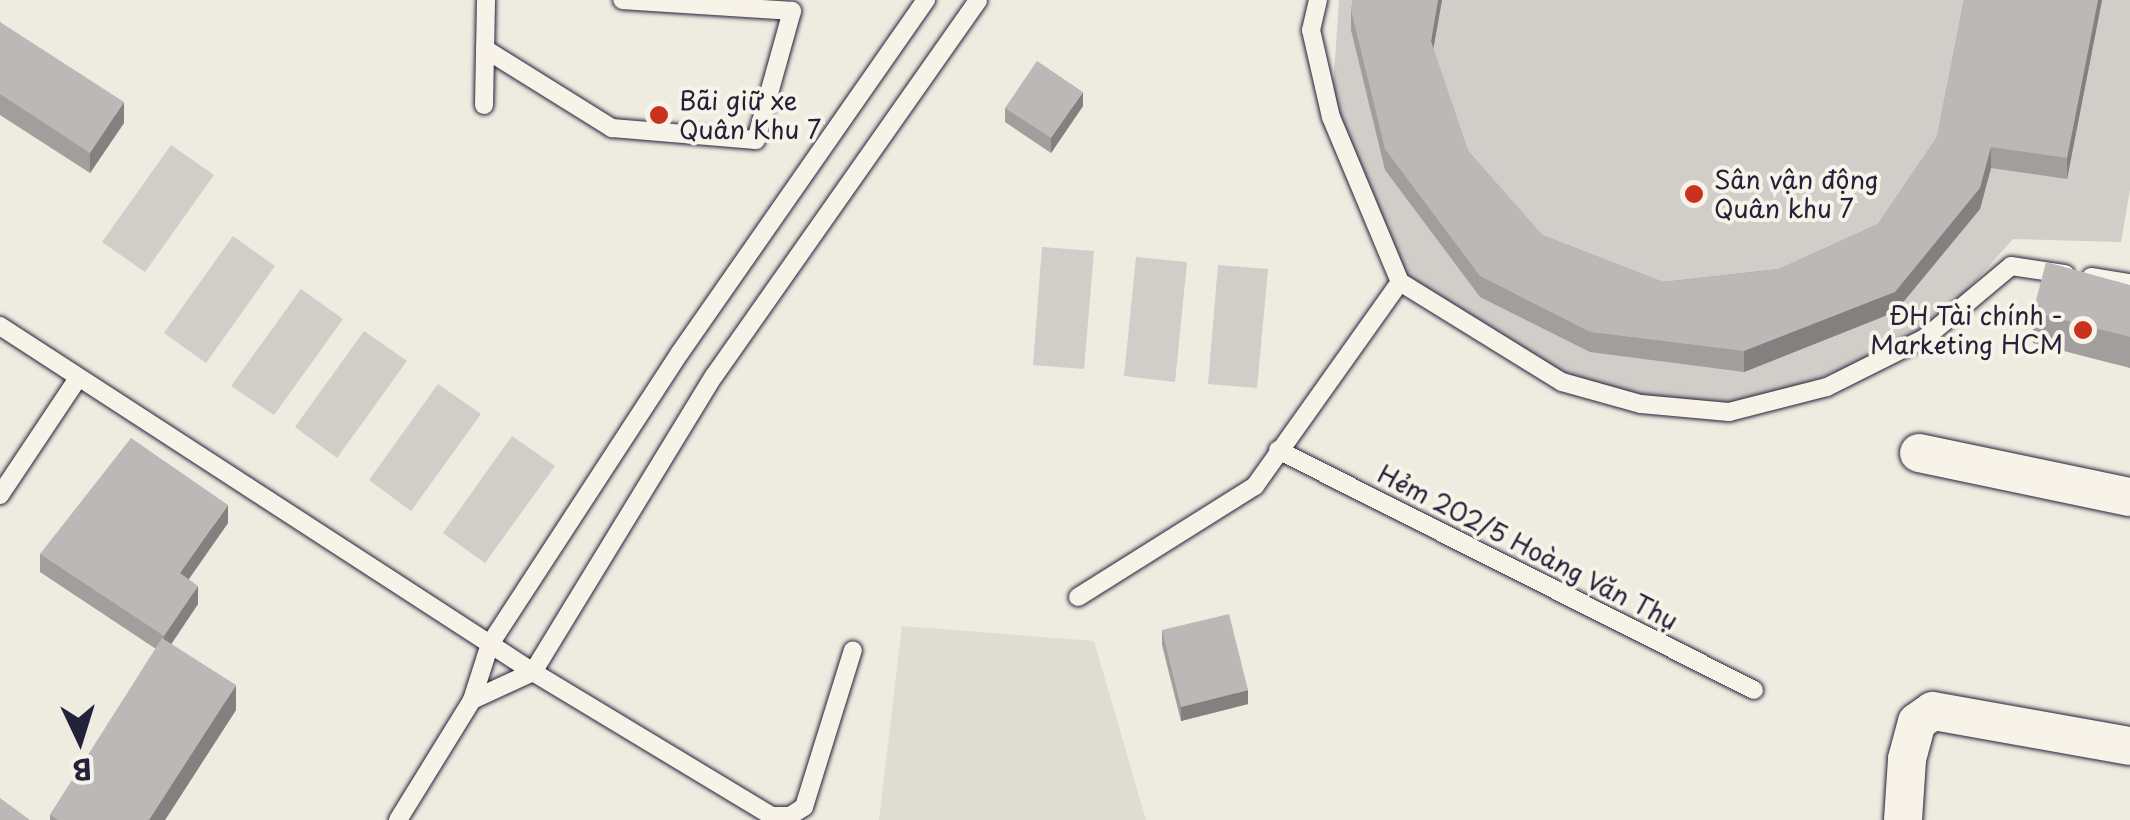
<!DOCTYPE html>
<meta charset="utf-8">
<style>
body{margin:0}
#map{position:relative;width:2130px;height:820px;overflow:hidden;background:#eeebe1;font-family:"Playpen Sans",sans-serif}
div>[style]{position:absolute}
.built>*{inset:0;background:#dfdcd4}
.green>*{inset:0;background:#d1cdc9}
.roads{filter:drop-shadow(0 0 2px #22223b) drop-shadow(0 0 2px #22223b)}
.service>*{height:18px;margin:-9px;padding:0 9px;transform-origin:9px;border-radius:9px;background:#f7f3e8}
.minor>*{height:38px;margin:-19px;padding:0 19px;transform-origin:19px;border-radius:19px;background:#f7f3e8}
.wall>*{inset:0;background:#a19e9d}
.shaded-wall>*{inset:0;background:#838180}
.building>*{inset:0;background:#bbb8b7}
.dots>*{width:28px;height:28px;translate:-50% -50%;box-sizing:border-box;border:5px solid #f7f3e8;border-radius:50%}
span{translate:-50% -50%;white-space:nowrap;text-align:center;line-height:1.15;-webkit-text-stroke:8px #f7f3e8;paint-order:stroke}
.poi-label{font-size:25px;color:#22223b}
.left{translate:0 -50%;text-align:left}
.right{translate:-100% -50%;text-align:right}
.street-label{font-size:25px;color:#22223b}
.north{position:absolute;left:30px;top:690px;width:100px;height:100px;-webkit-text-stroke:8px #f7f3e8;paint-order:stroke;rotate:176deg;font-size:28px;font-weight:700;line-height:40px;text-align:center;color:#22223b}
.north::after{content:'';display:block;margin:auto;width:35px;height:45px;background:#22223b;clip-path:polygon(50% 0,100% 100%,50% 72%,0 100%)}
</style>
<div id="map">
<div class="built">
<div style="clip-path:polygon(902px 626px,1094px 641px,1146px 820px,879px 820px)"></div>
</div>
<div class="green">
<div style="clip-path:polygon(1339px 0,2130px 0,2130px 190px,2121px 242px,2013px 239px,1925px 338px,1729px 412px,1562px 382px,1400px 282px,1331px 117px)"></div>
<div style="clip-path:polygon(171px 145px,214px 175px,145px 272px,102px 242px)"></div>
<div style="clip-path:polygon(233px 236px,275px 266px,206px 363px,164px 333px)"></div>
<div style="clip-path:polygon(1042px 247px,1094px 251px,1084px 369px,1033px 365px)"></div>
<div style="clip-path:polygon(1136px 257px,1187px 262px,1175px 382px,1124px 376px)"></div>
<div style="clip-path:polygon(1218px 265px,1268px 269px,1257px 388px,1208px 384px)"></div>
<div style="clip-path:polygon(301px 289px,343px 319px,274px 415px,231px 386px)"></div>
<div style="clip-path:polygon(364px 331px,407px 361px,337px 458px,295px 427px)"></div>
<div style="clip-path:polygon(438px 384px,481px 414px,411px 511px,369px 480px)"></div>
<div style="clip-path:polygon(512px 436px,555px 466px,485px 563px,443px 533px)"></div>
</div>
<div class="roads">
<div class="service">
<div style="left:1318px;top:0;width:31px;rotate:103deg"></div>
<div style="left:1311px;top:30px;width:89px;rotate:77.1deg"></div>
<div style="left:1331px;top:117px;width:179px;rotate:67.3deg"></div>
<div style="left:1400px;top:282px;width:190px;rotate:31.7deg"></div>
<div style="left:1562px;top:382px;width:82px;rotate:15.6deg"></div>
<div style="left:1641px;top:404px;width:88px;rotate:5.2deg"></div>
<div style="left:1729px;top:412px;width:101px;rotate:-14.3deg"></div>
<div style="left:1827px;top:387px;width:110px;rotate:-26.6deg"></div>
<div style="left:1925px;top:338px;width:112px;rotate:-39.9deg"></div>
<div style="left:2011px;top:266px;width:55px;rotate:8.4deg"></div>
<div style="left:485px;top:49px;width:150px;rotate:31.9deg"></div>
<div style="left:612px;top:128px;width:144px;rotate:4.8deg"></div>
<div style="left:756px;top:140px;width:134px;rotate:-74.4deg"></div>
<div style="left:792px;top:11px;width:170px;rotate:-176.3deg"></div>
<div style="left:484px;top:105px;width:105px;rotate:-88.9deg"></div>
<div style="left:2091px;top:277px;width:39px;rotate:9deg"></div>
<div style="left:0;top:326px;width:635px;rotate:32.99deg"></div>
<div style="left:533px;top:672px;width:279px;rotate:31.1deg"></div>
<div style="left:772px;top:816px;width:18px"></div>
<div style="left:790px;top:816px;width:17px;rotate:-33deg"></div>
<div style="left:804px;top:807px;width:164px;rotate:-72.7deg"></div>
<div style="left:1278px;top:450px;width:533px;rotate:26.76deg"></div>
<div style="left:0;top:495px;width:141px;rotate:-56.3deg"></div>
<div style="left:1078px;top:597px;width:209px;rotate:-32.1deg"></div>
<div style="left:1255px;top:486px;width:250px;rotate:-54.6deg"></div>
<div style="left:472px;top:700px;width:67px;rotate:-24.7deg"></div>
<div style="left:533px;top:672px;width:347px;rotate:-58.6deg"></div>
<div style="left:714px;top:376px;width:459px;rotate:-54.9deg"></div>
<div style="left:398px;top:820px;width:141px;rotate:-58.3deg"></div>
<div style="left:472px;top:700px;width:59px;rotate:-72.2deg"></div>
<div style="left:490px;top:644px;width:346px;rotate:-56.9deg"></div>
<div style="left:679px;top:354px;width:432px;rotate:-55.1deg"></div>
</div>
<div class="minor">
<div style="left:1919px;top:453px;width:216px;rotate:11.8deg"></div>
<div style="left:1903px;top:820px;width:61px;rotate:-86.2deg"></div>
<div style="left:1907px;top:759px;width:38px;rotate:-75deg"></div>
<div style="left:1917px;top:722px;width:19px;rotate:-35deg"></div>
<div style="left:1933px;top:711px;width:200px;rotate:10.1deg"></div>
</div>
</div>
<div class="wall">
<div style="clip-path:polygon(1353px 0,1442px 0,1433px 48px,1468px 151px,1542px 235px,1663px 282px,1779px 269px,1878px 224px,1937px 137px,1964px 0,2102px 0,2067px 179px,1991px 168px,1980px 209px,1895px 312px,1744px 372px,1590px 352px,1480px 297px,1385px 170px,1351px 30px,1351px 10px)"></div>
<div style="clip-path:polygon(0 22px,124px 123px,90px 173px,0 115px)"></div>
<div style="clip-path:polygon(1083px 106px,1051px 153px,1005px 122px,1005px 108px)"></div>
<div style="clip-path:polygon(2130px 285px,2130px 368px,2033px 343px,2033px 312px)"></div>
<div style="clip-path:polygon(228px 523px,188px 579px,198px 604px,171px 644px,236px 710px,165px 820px,50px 820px,50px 815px,156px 649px,40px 572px,40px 554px)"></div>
<div style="clip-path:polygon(1162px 630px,1248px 704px,1181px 721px,1162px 645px)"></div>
</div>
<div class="shaded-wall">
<div style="clip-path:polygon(1438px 0,1442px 0,1431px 62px,1431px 41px)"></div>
<div style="clip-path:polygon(2098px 0,2102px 0,2067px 179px,2067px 158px)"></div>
<div style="clip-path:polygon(1083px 92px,1083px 106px,1051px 153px,1051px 138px)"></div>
<div style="clip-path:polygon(124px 102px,124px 123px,90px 173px,90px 153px)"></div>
<div style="clip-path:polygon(1991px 147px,1991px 168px,1980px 209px,1895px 312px,1744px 372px,1744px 351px)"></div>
<div style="clip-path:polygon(228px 505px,228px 523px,180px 592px,180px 573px)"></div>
<div style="clip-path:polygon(198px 586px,198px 604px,164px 655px,164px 636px)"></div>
<div style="clip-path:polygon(236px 685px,236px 710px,165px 820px,149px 820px)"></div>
<div style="clip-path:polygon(1248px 690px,1248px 704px,1181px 721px,1181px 707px)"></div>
</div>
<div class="building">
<div style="clip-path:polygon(1353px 0,1438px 0,1431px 41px,1468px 151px,1542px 235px,1663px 282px,1779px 269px,1878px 224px,1937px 137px,1964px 0,2098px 0,2067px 158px,1991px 147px,1980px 188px,1895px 292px,1744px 351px,1590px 332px,1480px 276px,1385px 149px,1351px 10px)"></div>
<div style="clip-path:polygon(0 22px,124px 102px,90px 153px,0 94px)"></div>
<div style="clip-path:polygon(1037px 61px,1083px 92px,1051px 138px,1005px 108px)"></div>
<div style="clip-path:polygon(2046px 262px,2130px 285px,2130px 337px,2033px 312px)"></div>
<div style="clip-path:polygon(131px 438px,228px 505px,180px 573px,198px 586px,164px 636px,40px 554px)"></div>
<div style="clip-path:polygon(1229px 614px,1248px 690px,1181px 707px,1162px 630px)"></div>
<div style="clip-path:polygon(162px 638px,236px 685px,149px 820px,58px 820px,50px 815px)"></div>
<div style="clip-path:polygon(0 798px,30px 820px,0 820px)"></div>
</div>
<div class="dots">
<div style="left:659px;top:115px;background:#c8321e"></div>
<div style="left:1694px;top:194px;background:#c8321e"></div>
<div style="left:2083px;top:330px;background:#c8321e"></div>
</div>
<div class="poi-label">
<span class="left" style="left:679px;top:115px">Bãi giữ xe<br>Quân Khu 7</span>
<span class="left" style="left:1714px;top:194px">Sân vận động<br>Quân khu 7</span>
<span class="right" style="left:2063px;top:330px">ĐH Tài chính -<br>Marketing HCM</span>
</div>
<div class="street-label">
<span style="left:1528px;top:547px;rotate:27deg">Hẻm 202/5 Hoàng Văn Thụ</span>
</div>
<div class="north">B</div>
</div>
